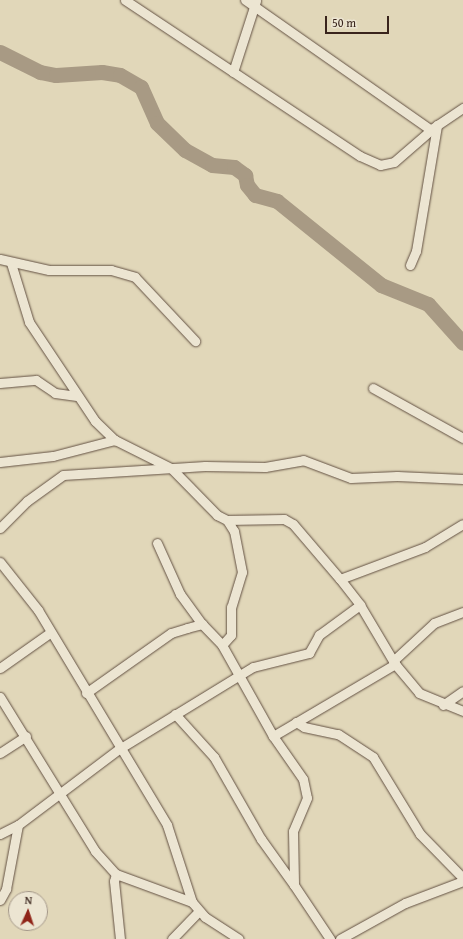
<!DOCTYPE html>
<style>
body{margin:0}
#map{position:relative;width:463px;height:939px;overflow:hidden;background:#e1d7b9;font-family:"Gentium Book Plus",serif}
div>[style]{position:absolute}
.river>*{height:15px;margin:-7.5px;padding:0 7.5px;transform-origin:7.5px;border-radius:7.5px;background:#a89a84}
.roads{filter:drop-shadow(0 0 1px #635143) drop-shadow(0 0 1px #635143)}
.minor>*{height:9px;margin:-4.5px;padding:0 4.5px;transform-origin:4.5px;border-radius:4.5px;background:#ece5d2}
span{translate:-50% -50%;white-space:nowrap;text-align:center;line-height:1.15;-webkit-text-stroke:3px #ece5d2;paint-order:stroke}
.north{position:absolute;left:8px;top:891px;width:40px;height:40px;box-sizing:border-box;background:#ece5d2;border:1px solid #a49889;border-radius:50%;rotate:3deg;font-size:11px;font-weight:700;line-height:16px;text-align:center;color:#39241c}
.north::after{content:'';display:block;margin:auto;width:14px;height:18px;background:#8f2418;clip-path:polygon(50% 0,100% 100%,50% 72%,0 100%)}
.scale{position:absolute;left:325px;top:16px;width:64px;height:18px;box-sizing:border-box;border:2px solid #39241c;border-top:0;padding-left:5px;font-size:12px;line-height:14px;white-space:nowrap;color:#39241c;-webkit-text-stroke:3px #ece5d2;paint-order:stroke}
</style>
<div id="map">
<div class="river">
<div style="left:0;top:52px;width:45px;rotate:26.6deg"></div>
<div style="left:40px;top:72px;width:16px;rotate:11deg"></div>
<div style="left:56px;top:75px;width:46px;rotate:-3.7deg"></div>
<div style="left:102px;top:72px;width:18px;rotate:9deg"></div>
<div style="left:120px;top:75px;width:24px;rotate:30deg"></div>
<div style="left:141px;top:87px;width:39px;rotate:66deg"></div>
<div style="left:157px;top:123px;width:39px;rotate:44deg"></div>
<div style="left:185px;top:150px;width:31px;rotate:29deg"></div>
<div style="left:212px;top:165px;width:22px;rotate:5deg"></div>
<div style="left:234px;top:167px;width:14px;rotate:36deg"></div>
<div style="left:245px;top:175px;width:10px;rotate:79deg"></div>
<div style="left:247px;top:185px;width:13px;rotate:51deg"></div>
<div style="left:255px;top:195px;width:23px;rotate:15deg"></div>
<div style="left:277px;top:201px;width:134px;rotate:38.9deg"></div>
<div style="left:381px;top:285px;width:51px;rotate:22deg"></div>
<div style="left:428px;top:304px;width:52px;rotate:48.1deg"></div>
</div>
<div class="roads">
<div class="minor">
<div style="left:125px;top:0;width:282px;rotate:33.6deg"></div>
<div style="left:360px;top:156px;width:22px;rotate:24deg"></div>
<div style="left:380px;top:165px;width:14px;rotate:-12deg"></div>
<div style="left:394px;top:162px;width:49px;rotate:-40.9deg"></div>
<div style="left:431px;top:130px;width:227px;rotate:-145deg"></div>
<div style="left:233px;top:72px;width:75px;rotate:-72.1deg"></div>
<div style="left:433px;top:128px;width:36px;rotate:-34deg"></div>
<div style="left:0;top:259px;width:50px;rotate:12.7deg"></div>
<div style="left:49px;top:270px;width:62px"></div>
<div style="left:111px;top:270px;width:25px;rotate:16deg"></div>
<div style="left:135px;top:277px;width:88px;rotate:46.8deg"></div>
<div style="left:11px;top:263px;width:62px;rotate:73deg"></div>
<div style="left:29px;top:322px;width:119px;rotate:56.3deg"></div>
<div style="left:95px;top:421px;width:28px;rotate:44deg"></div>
<div style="left:115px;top:440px;width:63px;rotate:26.6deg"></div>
<div style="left:171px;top:468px;width:66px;rotate:45.6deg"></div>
<div style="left:217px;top:515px;width:11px;rotate:27deg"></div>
<div style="left:227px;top:520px;width:13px;rotate:58deg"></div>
<div style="left:234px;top:531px;width:42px;rotate:79deg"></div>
<div style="left:242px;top:572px;width:37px;rotate:107deg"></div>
<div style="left:231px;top:607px;width:28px;rotate:90deg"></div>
<div style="left:231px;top:635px;width:13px;rotate:132deg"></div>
<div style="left:222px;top:645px;width:104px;rotate:60.7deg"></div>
<div style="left:273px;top:736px;width:52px;rotate:55.1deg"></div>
<div style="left:303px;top:779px;width:19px;rotate:78deg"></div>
<div style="left:307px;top:798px;width:36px;rotate:113deg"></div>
<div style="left:293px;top:831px;width:54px;rotate:88.9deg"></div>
<div style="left:294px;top:885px;width:65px;rotate:56.3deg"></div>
<div style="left:410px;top:265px;width:15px;rotate:-67deg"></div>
<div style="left:416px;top:251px;width:128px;rotate:-80.5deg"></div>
<div style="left:0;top:383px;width:36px;rotate:-5deg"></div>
<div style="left:36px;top:380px;width:23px;rotate:34deg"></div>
<div style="left:55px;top:393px;width:22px;rotate:8deg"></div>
<div style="left:373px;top:388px;width:103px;rotate:29.1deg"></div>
<div style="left:0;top:462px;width:53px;rotate:-6.5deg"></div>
<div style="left:53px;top:456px;width:64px;rotate:-14.5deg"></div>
<div style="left:227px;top:520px;width:57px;rotate:-1deg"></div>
<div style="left:284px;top:519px;width:10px;rotate:29deg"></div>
<div style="left:293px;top:524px;width:72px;rotate:49.5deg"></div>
<div style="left:340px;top:579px;width:91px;rotate:-20.6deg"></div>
<div style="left:425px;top:547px;width:44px;rotate:-31.2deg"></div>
<div style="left:0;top:528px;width:38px;rotate:-45deg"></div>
<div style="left:27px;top:501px;width:44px;rotate:-35.8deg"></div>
<div style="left:63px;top:475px;width:142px;rotate:-3.6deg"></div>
<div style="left:205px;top:466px;width:60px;rotate:1deg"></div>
<div style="left:265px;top:467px;width:39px;rotate:-10deg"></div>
<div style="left:303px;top:460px;width:51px;rotate:20.6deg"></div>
<div style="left:351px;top:478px;width:46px;rotate:-2.5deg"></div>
<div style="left:397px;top:476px;width:66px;rotate:2.6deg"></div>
<div style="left:157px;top:543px;width:56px;rotate:65.7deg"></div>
<div style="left:180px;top:594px;width:37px;rotate:54deg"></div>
<div style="left:0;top:562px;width:61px;rotate:51.6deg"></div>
<div style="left:38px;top:610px;width:251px;rotate:59deg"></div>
<div style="left:167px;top:825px;width:81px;rotate:72deg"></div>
<div style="left:192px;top:902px;width:20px;rotate:49deg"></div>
<div style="left:205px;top:917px;width:40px;rotate:32.9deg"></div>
<div style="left:340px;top:579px;width:33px;rotate:52deg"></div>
<div style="left:360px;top:605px;width:69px;rotate:59.3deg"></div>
<div style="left:395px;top:664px;width:38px;rotate:50deg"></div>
<div style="left:419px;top:693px;width:48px;rotate:22.2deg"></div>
<div style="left:393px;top:661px;width:56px;rotate:-42.8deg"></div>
<div style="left:434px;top:623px;width:31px;rotate:-21deg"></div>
<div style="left:0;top:668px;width:62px;rotate:-35.2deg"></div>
<div style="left:86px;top:693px;width:104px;rotate:-35.2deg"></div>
<div style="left:171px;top:633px;width:17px;rotate:-17deg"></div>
<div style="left:187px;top:628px;width:16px;rotate:-15deg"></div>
<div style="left:202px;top:624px;width:29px;rotate:46deg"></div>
<div style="left:0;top:697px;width:181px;rotate:58.3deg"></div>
<div style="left:95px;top:851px;width:31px;rotate:48deg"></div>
<div style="left:116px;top:874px;width:81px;rotate:20.2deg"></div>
<div style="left:443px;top:705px;width:24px;rotate:-35deg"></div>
<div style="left:175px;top:714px;width:58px;rotate:47.8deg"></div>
<div style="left:214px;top:757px;width:95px;rotate:60.2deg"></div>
<div style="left:261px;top:839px;width:57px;rotate:54.3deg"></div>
<div style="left:296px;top:722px;width:9px;rotate:32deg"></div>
<div style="left:304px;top:727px;width:35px;rotate:12deg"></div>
<div style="left:338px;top:734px;width:42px;rotate:33.3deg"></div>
<div style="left:373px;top:757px;width:90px;rotate:58.6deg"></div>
<div style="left:420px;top:834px;width:62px;rotate:45.7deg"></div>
<div style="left:273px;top:736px;width:142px;rotate:-30.5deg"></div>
<div style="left:0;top:753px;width:31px;rotate:-33deg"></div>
<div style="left:0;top:834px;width:20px;rotate:-27deg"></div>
<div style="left:116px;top:874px;width:7px;rotate:106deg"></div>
<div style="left:114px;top:881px;width:58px;rotate:84.1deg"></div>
<div style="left:0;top:900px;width:13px;rotate:-61deg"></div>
<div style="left:6px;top:889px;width:65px;rotate:-79.4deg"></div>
<div style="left:18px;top:825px;width:126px;rotate:-37deg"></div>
<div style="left:119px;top:749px;width:157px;rotate:-31.5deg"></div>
<div style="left:253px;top:667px;width:58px;rotate:-14deg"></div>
<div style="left:309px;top:653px;width:21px;rotate:-61deg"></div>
<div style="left:319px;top:635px;width:51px;rotate:-36.2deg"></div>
<div style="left:172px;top:939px;width:37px;rotate:-46deg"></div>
<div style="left:340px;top:939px;width:74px;rotate:-29deg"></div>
<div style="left:405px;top:903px;width:62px;rotate:-20.8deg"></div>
</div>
</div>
<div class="north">N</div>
<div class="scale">50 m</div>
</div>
